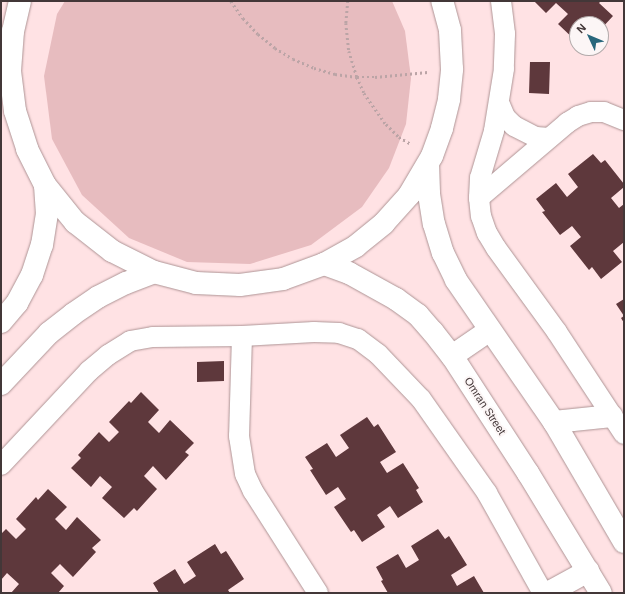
<!DOCTYPE html>
<style>
body{margin:0}
#map{position:relative;width:625px;height:594px;overflow:hidden;background:#ffe2e4;font-family:Helvetica,sans-serif}
div>[style]{position:absolute}
.green>*{inset:0;background:#e7bcbf}
.building>*{inset:0;background:#5e383c}
.path>*{height:2.5px;margin-top:-1.25px;transform-origin:0;background:repeating-linear-gradient(90deg,#bba4a6 0 2px,transparent 0 5px)}
.roads{filter:drop-shadow(0 0 1px #ae9495) drop-shadow(0 0 1px #ae9495)}
.minor>*{height:20px;margin:-10px;padding:0 10px;transform-origin:10px;border-radius:10px;background:#fff}
.tertiary>*{height:22px;margin:-11px;padding:0 11px;transform-origin:11px;border-radius:11px;background:#fff}
span{translate:-50% -50%;white-space:nowrap;text-align:center;line-height:1.15;-webkit-text-stroke:4px #fcf6f6;paint-order:stroke}
.street-label{font-size:11px;color:#433738}
.frame{position:absolute;inset:0;border:2px solid #433738;pointer-events:none}
.north{position:absolute;left:569px;top:16px;width:40px;height:40px;box-sizing:border-box;background:#fcf6f6;border:1px solid #b2aaaa;border-radius:50%;rotate:314deg;font-size:11px;font-weight:700;line-height:16px;text-align:center;color:#433738}
.north::after{content:'';display:block;margin:auto;width:14px;height:18px;background:#28677c;clip-path:polygon(50% 0,100% 100%,50% 72%,0 100%)}
</style>
<div id="map">
<div class="green">
<div style="clip-path:polygon(65px 1px,392px 1px,405px 31px,411px 78px,406px 124px,389px 168px,362px 207px,311px 245px,250px 264px,187px 262px,129px 238px,82px 195px,52px 139px,44px 76px,57px 14px)"></div>
</div>
<div class="building">
<div style="clip-path:polygon(534px 1px,601px 1px,599px 3px,613px 16px,601px 29px,601px 24px,577px 24px,577px 42px,558px 24px,568px 14px,556px 3px,546px 13px)"></div>
<div style="clip-path:polygon(530px 62px,550px 62px,549px 94px,529px 93px)"></div>
<div style="clip-path:polygon(593px 154px,601px 163px,605px 160px,624px 184px,624px 187px,611px 198px,619px 208px,624px 204px,624px 242px,613px 251px,622px 262px,601px 279px,592px 267px,589px 270px,570px 246px,581px 237px,572px 226px,560px 235px,542px 212px,545px 211px,536px 199px,556px 183px,567px 197px,578px 187px,568px 174px)"></div>
<div style="clip-path:polygon(624px 299px,624px 323px,621px 318px,624px 316px,616px 304px)"></div>
<div style="clip-path:polygon(224px 361px,224px 381px,197px 382px,197px 362px)"></div>
<div style="clip-path:polygon(141px 392px,159px 410px,148px 422px,159px 433px,170px 420px,194px 443px,185px 452px,189px 455px,166px 480px,153px 466px,144px 476px,157px 489px,137px 511px,134px 508px,124px 518px,102px 498px,112px 487px,100px 476px,91px 487px,71px 468px,81px 458px,78px 455px,99px 432px,109px 442px,119px 432px,109px 422px,129px 401px,131px 403px)"></div>
<div style="clip-path:polygon(367px 417px,374px 427px,378px 424px,396px 452px,380px 462px,387px 473px,403px 463px,419px 488px,416px 490px,423px 502px,398px 518px,390px 506px,377px 515px,385px 527px,362px 542px,354px 530px,351px 532px,334px 507px,346px 499px,338px 487px,326px 495px,310px 470px,313px 469px,305px 457px,327px 443px,336px 457px,349px 448px,340px 435px)"></div>
<div style="clip-path:polygon(48px 489px,67px 507px,55px 519px,66px 530px,77px 517px,101px 540px,92px 548px,96px 552px,73px 577px,60px 564px,51px 573px,64px 586px,58px 593px,11px 593px,19px 584px,7px 573px,1px 580px,1px 534px,6px 529px,16px 539px,26px 529px,16px 519px,36px 497px,38px 500px)"></div>
<div style="clip-path:polygon(438px 529px,445px 539px,449px 536px,467px 565px,451px 575px,457px 586px,474px 576px,484px 593px,388px 593px,381px 581px,383px 580px,376px 567px,398px 554px,406px 568px,419px 560px,411px 546px)"></div>
<div style="clip-path:polygon(215px 544px,221px 554px,226px 551px,244px 579px,228px 590px,230px 593px,159px 593px,153px 583px,175px 569px,184px 584px,196px 576px,187px 562px)"></div>
</div>
<div class="path">
<div style="left:231px;top:1px;width:21px;rotate:55deg"></div>
<div style="left:243px;top:18px;width:22px;rotate:47deg"></div>
<div style="left:258px;top:34px;width:22px;rotate:39deg"></div>
<div style="left:275px;top:48px;width:21px;rotate:31deg"></div>
<div style="left:293px;top:59px;width:23px;rotate:23deg"></div>
<div style="left:314px;top:68px;width:22px;rotate:16deg"></div>
<div style="left:335px;top:74px;width:22px;rotate:8deg"></div>
<div style="left:357px;top:77px;width:18px"></div>
<div style="left:375px;top:77px;width:53px;rotate:-5.4deg"></div>
<div style="left:348px;top:1px;width:22px;rotate:95deg"></div>
<div style="left:346px;top:23px;width:28px;rotate:84deg"></div>
<div style="left:349px;top:51px;width:27px;rotate:73deg"></div>
<div style="left:357px;top:77px;width:17px;rotate:66deg"></div>
<div style="left:364px;top:93px;width:38px;rotate:55deg"></div>
<div style="left:386px;top:124px;width:18px;rotate:45deg"></div>
<div style="left:399px;top:137px;width:14px;rotate:30deg"></div>
</div>
<div class="roads">
<div class="minor">
<div style="left:501px;top:1px;width:33px;rotate:83deg"></div>
<div style="left:505px;top:34px;width:35px;rotate:92deg"></div>
<div style="left:504px;top:69px;width:63px;rotate:99.2deg"></div>
<div style="left:494px;top:131px;width:49px;rotate:106.6deg"></div>
<div style="left:480px;top:178px;width:20px;rotate:93deg"></div>
<div style="left:479px;top:198px;width:18px;rotate:84deg"></div>
<div style="left:481px;top:216px;width:18px;rotate:71deg"></div>
<div style="left:487px;top:233px;width:17px;rotate:59deg"></div>
<div style="left:496px;top:248px;width:104px;rotate:54deg"></div>
<div style="left:557px;top:332px;width:122px;rotate:56.7deg"></div>
<div style="left:500px;top:105px;width:13px;rotate:67deg"></div>
<div style="left:505px;top:117px;width:13px;rotate:45deg"></div>
<div style="left:514px;top:126px;width:25px;rotate:27deg"></div>
<div style="left:536px;top:137px;width:13px;rotate:4deg"></div>
<div style="left:479px;top:198px;width:116px;rotate:-40.4deg"></div>
<div style="left:567px;top:123px;width:13px;rotate:-32deg"></div>
<div style="left:578px;top:116px;width:14px;rotate:-17deg"></div>
<div style="left:591px;top:112px;width:13px"></div>
<div style="left:604px;top:112px;width:22px;rotate:22deg"></div>
<div style="left:242px;top:336px;width:100px;rotate:91.7deg"></div>
<div style="left:239px;top:436px;width:38px;rotate:81deg"></div>
<div style="left:245px;top:474px;width:19px;rotate:65deg"></div>
<div style="left:253px;top:491px;width:121px;rotate:57.5deg"></div>
<div style="left:1px;top:465px;width:129px;rotate:-46.9deg"></div>
<div style="left:89px;top:371px;width:25px;rotate:-40deg"></div>
<div style="left:108px;top:355px;width:26px;rotate:-32deg"></div>
<div style="left:130px;top:341px;width:23px;rotate:-10deg"></div>
<div style="left:153px;top:337px;width:89px;rotate:-0.6deg"></div>
<div style="left:242px;top:336px;width:72px;rotate:-3.2deg"></div>
<div style="left:314px;top:332px;width:25px;rotate:2deg"></div>
<div style="left:339px;top:333px;width:20px;rotate:18deg"></div>
<div style="left:358px;top:339px;width:25px;rotate:37deg"></div>
<div style="left:378px;top:354px;width:62px;rotate:46.3deg"></div>
<div style="left:421px;top:399px;width:115px;rotate:54.9deg"></div>
<div style="left:487px;top:493px;width:115px;rotate:60.8deg"></div>
</div>
<div class="tertiary">
<div style="left:20px;top:1px;width:31px;rotate:103deg"></div>
<div style="left:13px;top:31px;width:40px;rotate:94.3deg"></div>
<div style="left:10px;top:71px;width:40px;rotate:82.9deg"></div>
<div style="left:15px;top:111px;width:40px;rotate:72deg"></div>
<div style="left:27px;top:149px;width:40px;rotate:63.4deg"></div>
<div style="left:45px;top:185px;width:48px;rotate:51deg"></div>
<div style="left:75px;top:222px;width:47px;rotate:38.1deg"></div>
<div style="left:112px;top:251px;width:47px;rotate:26.6deg"></div>
<div style="left:154px;top:272px;width:43px;rotate:14.7deg"></div>
<div style="left:196px;top:283px;width:44px;rotate:2.6deg"></div>
<div style="left:240px;top:285px;width:43px;rotate:-7.9deg"></div>
<div style="left:283px;top:279px;width:44px;rotate:-20.1deg"></div>
<div style="left:324px;top:264px;width:37px;rotate:-29deg"></div>
<div style="left:356px;top:246px;width:36px;rotate:-39deg"></div>
<div style="left:384px;top:223px;width:38px;rotate:-48deg"></div>
<div style="left:409px;top:195px;width:45px;rotate:-59.5deg"></div>
<div style="left:432px;top:156px;width:30px;rotate:-70deg"></div>
<div style="left:442px;top:128px;width:30px;rotate:-76deg"></div>
<div style="left:449px;top:99px;width:30px;rotate:-84deg"></div>
<div style="left:452px;top:69px;width:39px;rotate:-93deg"></div>
<div style="left:450px;top:30px;width:30px;rotate:-105deg"></div>
<div style="left:428px;top:164px;width:30px;rotate:88deg"></div>
<div style="left:429px;top:194px;width:30px;rotate:81deg"></div>
<div style="left:434px;top:224px;width:30px;rotate:73deg"></div>
<div style="left:443px;top:253px;width:30px;rotate:64deg"></div>
<div style="left:456px;top:280px;width:173px;rotate:55.4deg"></div>
<div style="left:554px;top:422px;width:139px;rotate:59.7deg"></div>
<div style="left:324px;top:264px;width:27px;rotate:20deg"></div>
<div style="left:349px;top:273px;width:54px;rotate:29deg"></div>
<div style="left:396px;top:299px;width:27px;rotate:36deg"></div>
<div style="left:418px;top:315px;width:23px;rotate:49deg"></div>
<div style="left:433px;top:332px;width:31px;rotate:52deg"></div>
<div style="left:452px;top:356px;width:140px;rotate:57deg"></div>
<div style="left:528px;top:473px;width:140px;rotate:58.7deg"></div>
<div style="left:1px;top:322px;width:25px;rotate:-50deg"></div>
<div style="left:17px;top:303px;width:32px;rotate:-62deg"></div>
<div style="left:32px;top:275px;width:32px;rotate:-72deg"></div>
<div style="left:42px;top:245px;width:31px;rotate:-81deg"></div>
<div style="left:47px;top:214px;width:29px;rotate:-94deg"></div>
<div style="left:452px;top:356px;width:46px;rotate:-34.4deg"></div>
<div style="left:1px;top:384px;width:70px;rotate:-46.7deg"></div>
<div style="left:49px;top:333px;width:31px;rotate:-38deg"></div>
<div style="left:73px;top:314px;width:30px;rotate:-34deg"></div>
<div style="left:98px;top:297px;width:31px;rotate:-27deg"></div>
<div style="left:126px;top:283px;width:30px;rotate:-21deg"></div>
<div style="left:554px;top:422px;width:58px;rotate:-5.9deg"></div>
<div style="left:548px;top:593px;width:46px;rotate:-28.8deg"></div>
</div>
</div>
<div class="street-label">
<span style="left:485px;top:406px;rotate:57deg">Omran Street</span>
</div>
<div class="frame"></div>
<div class="north">N</div>
</div>
